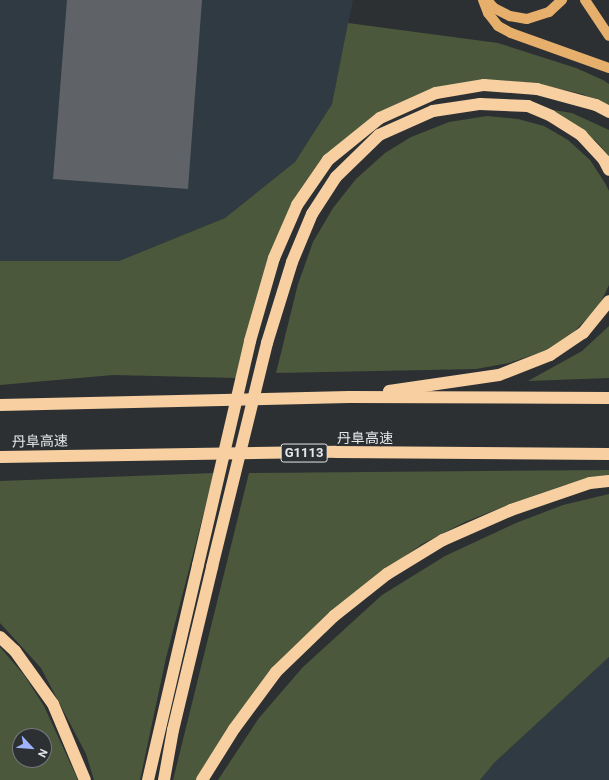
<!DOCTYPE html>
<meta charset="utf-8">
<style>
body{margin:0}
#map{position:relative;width:609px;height:780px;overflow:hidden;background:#2c3033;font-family:Roboto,"Noto Sans SC",sans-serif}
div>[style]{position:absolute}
.built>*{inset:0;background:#303a42}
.green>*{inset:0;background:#4b583b}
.building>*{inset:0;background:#5f6367}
.major>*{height:10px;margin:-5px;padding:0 5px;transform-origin:5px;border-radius:5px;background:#e7af6c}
.highway>*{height:12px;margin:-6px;padding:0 6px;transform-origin:6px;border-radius:6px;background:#f7cfa1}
.highway-bridge>*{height:12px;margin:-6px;padding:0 6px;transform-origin:6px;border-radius:6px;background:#f7cfa1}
span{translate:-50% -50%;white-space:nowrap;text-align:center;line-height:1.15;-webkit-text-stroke:3px #2c3033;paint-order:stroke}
.shield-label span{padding:1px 3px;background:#2c3033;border:1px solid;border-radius:3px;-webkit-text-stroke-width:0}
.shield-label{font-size:13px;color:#e5e7ea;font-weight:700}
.street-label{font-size:14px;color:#e5e7ea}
.north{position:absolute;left:12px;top:728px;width:40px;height:40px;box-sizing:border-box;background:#2c3033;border:1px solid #76797c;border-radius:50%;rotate:116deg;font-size:11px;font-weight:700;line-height:16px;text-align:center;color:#e5e7ea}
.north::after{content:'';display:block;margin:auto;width:14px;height:18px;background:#9fb3fd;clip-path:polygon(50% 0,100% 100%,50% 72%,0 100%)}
</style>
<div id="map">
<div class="built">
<div style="clip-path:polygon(0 0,353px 0,332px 104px,295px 162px,225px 218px,119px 261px,0 261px)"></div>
<div style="clip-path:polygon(609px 657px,609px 780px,480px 780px,494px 763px)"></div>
</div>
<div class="green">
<div style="clip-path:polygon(348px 23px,498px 43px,576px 68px,603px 80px,609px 84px,609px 105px,582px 94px,547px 86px,510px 81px,386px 111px,295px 200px,237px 378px,113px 375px,0 385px,0 261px,119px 261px,225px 218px,295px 162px,332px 104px)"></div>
<div style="clip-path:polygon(553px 110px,572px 113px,609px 130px,609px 156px,596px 141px)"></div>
<div style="clip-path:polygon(487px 116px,518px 119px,544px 126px,568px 140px,590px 160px,605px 183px,609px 191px,609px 285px,599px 306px,570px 336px,550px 349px,509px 363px,476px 369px,276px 373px,298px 284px,313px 242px,333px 208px,356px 179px,385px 153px,411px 137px,449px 122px)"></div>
<div style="clip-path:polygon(609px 326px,609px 378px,528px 381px,582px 351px)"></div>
<div style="clip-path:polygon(609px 470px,609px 476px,565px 485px,515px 502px,465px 522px,422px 544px,370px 581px,306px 636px,197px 780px,173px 780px,249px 473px)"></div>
<div style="clip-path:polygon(214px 473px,166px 658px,140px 780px,94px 780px,86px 754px,41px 668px,0 623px,0 481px)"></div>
<div style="clip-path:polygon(609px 494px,609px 657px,494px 763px,480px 780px,218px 780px,259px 718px,303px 667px,382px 595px,445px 556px,516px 523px,563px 505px)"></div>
<div style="clip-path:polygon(evenodd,0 647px,24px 675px,44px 706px,78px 780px,0 780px,0 647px,20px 736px,44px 736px,44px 760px,20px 760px,20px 736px)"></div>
</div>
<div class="building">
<div style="clip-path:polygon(67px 0,202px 0,188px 189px,53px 179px)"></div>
</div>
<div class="major">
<div style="left:483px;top:0;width:14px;rotate:69deg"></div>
<div style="left:488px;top:13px;width:16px;rotate:52deg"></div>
<div style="left:498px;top:26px;width:15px;rotate:28deg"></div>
<div style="left:511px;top:33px;width:104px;rotate:19.7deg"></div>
<div style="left:487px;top:0;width:11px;rotate:49deg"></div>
<div style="left:494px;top:8px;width:18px;rotate:27deg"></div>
<div style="left:510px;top:16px;width:17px;rotate:10deg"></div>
<div style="left:527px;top:19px;width:23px;rotate:-18deg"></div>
<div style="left:549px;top:12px;width:18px;rotate:-43deg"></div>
<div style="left:585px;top:0;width:43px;rotate:56.3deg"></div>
</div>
<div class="highway">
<div style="left:250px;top:341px;width:86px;rotate:-73.9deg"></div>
<div style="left:274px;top:258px;width:58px;rotate:-66.5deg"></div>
<div style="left:297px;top:205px;width:55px;rotate:-55.4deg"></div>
<div style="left:328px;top:160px;width:67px;rotate:-38.9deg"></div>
<div style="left:380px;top:118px;width:61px;rotate:-24.1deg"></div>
<div style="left:436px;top:93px;width:49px;rotate:-9.5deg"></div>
<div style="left:484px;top:85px;width:53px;rotate:4.3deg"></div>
<div style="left:537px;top:89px;width:61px;rotate:15.2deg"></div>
<div style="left:596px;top:105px;width:15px;rotate:28deg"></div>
<div style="left:267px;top:343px;width:85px;rotate:-72.8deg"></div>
<div style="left:292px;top:262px;width:52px;rotate:-67.4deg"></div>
<div style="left:312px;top:214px;width:44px;rotate:-57deg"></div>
<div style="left:336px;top:177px;width:60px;rotate:-44.3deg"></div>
<div style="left:379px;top:135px;width:59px;rotate:-24deg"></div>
<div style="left:433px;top:111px;width:48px;rotate:-8.5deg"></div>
<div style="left:480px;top:104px;width:48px;rotate:2.4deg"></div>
<div style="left:528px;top:106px;width:25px;rotate:23deg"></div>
<div style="left:551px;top:116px;width:36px;rotate:32deg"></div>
<div style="left:581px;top:135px;width:34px;rotate:47deg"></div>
<div style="left:604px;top:160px;width:11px;rotate:63deg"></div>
<div style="left:389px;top:391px;width:111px;rotate:-8.3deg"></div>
<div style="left:499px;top:375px;width:55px;rotate:-21.4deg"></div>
<div style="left:550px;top:355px;width:40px;rotate:-34deg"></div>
<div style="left:583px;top:333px;width:41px;rotate:-50.9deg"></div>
<div style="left:0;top:405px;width:349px;rotate:-1.3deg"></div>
<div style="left:349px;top:397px;width:260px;rotate:0.2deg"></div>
<div style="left:0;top:457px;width:336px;rotate:-0.9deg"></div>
<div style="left:336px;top:452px;width:273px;rotate:0.4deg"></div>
<div style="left:0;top:637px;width:21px;rotate:43deg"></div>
<div style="left:15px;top:651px;width:65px;rotate:54.4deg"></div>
<div style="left:53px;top:704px;width:82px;rotate:67.2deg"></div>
<div style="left:148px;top:780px;width:221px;rotate:-76.9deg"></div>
<div style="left:164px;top:780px;width:51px;rotate:-79.8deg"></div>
<div style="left:173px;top:730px;width:168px;rotate:-76.5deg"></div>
<div style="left:202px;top:780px;width:60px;rotate:-57.9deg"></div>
<div style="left:234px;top:729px;width:71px;rotate:-53.6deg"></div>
<div style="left:276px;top:672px;width:81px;rotate:-44deg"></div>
<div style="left:334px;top:616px;width:68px;rotate:-38.4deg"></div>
<div style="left:387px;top:574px;width:66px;rotate:-31.3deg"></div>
<div style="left:443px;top:540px;width:74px;rotate:-23.8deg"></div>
<div style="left:511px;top:510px;width:83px;rotate:-18.9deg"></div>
<div style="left:590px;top:483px;width:19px;rotate:-6deg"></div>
</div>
<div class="highway-bridge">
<div style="left:198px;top:565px;width:230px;rotate:-76.9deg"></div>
<div style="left:212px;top:567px;width:231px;rotate:-76.2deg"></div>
</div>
<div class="shield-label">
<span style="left:304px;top:453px">G1113</span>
</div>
<div class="street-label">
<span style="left:365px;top:438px">丹阜高速</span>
<span style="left:40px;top:441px;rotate:-1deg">丹阜高速</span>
</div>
<div class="north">N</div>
</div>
